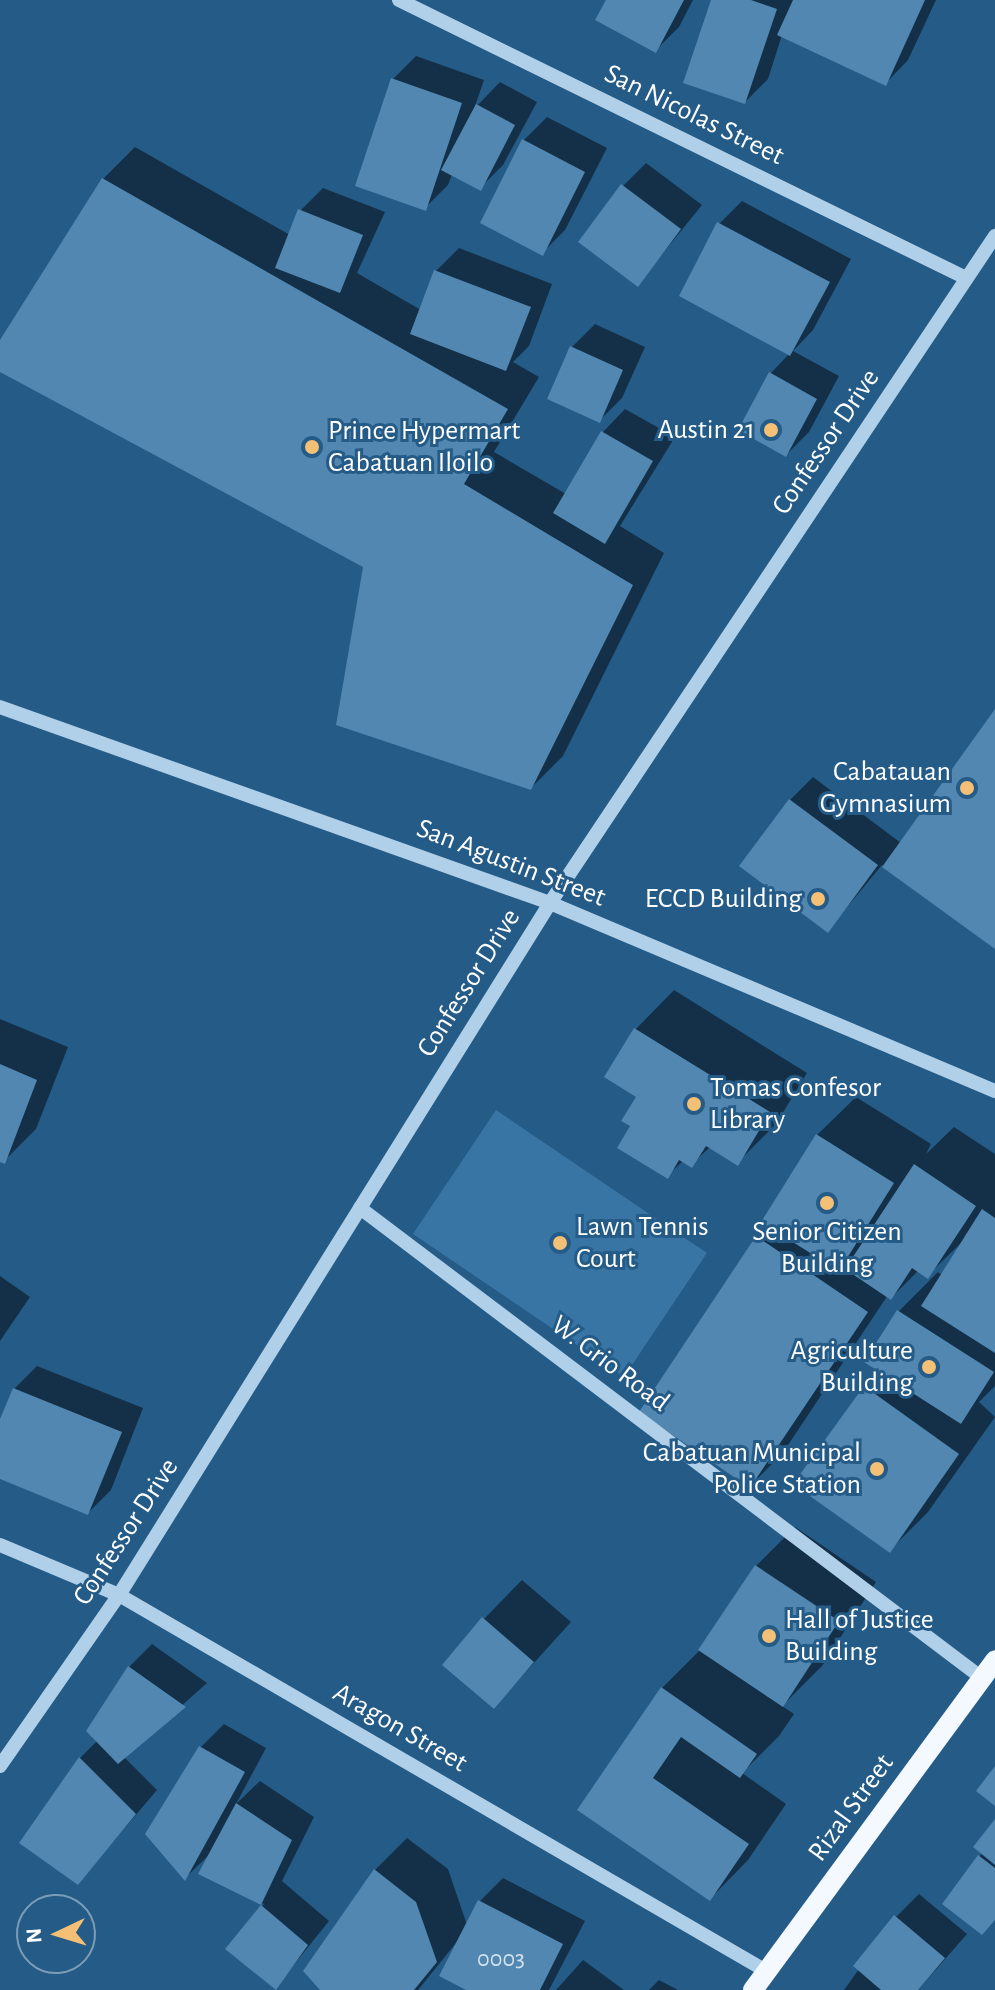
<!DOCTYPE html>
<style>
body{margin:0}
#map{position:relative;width:995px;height:1990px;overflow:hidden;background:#255b87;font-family:"Alegreya Sans",sans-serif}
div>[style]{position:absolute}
.green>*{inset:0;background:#3975a4}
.shadow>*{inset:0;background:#0007}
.building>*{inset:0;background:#5187b1}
.minor>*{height:14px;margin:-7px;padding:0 7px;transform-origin:7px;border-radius:7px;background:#b0d0e9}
.major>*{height:20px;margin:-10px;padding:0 10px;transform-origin:10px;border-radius:10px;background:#f3f9fe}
.dots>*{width:22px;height:22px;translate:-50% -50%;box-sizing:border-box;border:4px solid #255b87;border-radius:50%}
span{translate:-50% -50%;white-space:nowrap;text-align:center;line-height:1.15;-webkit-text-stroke:6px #255b87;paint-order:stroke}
.number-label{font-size:24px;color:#d4e1ec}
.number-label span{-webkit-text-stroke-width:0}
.street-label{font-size:28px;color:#fff}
.poi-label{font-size:28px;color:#fff}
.right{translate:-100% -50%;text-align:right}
.left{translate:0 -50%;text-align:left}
.north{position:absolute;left:16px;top:1894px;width:80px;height:80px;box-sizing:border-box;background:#255b87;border:2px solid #7c9db7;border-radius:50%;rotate:266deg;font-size:22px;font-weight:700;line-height:32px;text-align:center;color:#fff}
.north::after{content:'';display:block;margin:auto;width:28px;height:36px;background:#f3c075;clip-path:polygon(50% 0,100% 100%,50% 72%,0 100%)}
</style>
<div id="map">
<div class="green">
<div style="clip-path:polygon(496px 1110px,707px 1253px,624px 1377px,413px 1234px)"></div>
</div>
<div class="shadow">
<div style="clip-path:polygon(608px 0,693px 0,679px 27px,656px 50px)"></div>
<div style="clip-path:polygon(713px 0,936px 0,908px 60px,886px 83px,782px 35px,768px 79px,745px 102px)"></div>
<div style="clip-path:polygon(416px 56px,484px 80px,474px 109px,500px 82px,537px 102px,503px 165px,480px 188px,452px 174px,448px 185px,425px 208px,393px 79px)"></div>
<div style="clip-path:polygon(547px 117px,607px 148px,565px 230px,542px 253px,524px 140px)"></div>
<div style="clip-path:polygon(135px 147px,290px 235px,300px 211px,323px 188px,385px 212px,357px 273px,421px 310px,436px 271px,459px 248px,552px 284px,529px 346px,513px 362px,539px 377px,494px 452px,566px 494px,603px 432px,625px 409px,675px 437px,620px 526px,664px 553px,563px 756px,531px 788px,365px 566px,0 370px,0 343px,103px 179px)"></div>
<div style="clip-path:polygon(646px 163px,702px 205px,638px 284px,623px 186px)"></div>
<div style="clip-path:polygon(742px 201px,851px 259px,813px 330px,793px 351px,839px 376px,809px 432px,786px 455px,770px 374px,790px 353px,719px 224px)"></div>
<div style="clip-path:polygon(595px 324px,645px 347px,622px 398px,599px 421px,572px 347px)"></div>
<div style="clip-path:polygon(995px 712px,995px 946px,882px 865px,828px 930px,790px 800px,813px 777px,901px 843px)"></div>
<div style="clip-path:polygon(674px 990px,807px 1073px,776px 1124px,737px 1163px,710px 1147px,691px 1165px,683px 1161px,667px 1176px,633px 1125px,638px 1096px,607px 1076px,636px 1029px)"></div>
<div style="clip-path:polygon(0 1019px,68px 1047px,36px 1129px,4px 1161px,0 1160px)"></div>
<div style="clip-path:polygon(856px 1097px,931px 1144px,926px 1154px,954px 1127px,995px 1154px,995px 1386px,979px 1402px,995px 1417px,928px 1512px,889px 1551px,796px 1484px,882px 1371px,867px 1361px,899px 1311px,938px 1272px,943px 1276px,961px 1243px,927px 1276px,919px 1270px,891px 1298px,888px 1295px,782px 1454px,750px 1486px,758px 1237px,770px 1225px,817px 1135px)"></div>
<div style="clip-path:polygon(0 1276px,30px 1297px,0 1341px)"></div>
<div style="clip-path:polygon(37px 1366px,143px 1408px,111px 1490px,88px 1513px,0 1477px,0 1425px,14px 1389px)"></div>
<div style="clip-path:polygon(795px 1527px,876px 1582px,822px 1666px,782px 1706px,794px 1714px,779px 1736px,742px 1773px,786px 1804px,748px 1860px,710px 1899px,580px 1810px,662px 1688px,702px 1648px,756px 1566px)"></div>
<div style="clip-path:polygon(522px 1580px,571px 1622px,494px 1707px,484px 1619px)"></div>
<div style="clip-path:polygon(152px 1644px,207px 1683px,124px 1757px,157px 1790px,78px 1883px,80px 1758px,98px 1740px,129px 1667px)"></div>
<div style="clip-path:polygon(224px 1724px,266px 1748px,236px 1804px,260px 1781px,314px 1817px,282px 1881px,329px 1921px,276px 1987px,228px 1949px,264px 1904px,201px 1873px,210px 1854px,185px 1878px,201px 1747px)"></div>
<div style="clip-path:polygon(995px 1822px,995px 1920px,945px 1903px,983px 1852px)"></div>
<div style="clip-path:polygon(407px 1838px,448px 1869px,467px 1925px,480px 1901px,503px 1878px,585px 1921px,549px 1990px,470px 1990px,456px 1943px,418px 1990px,322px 1990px,375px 1870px)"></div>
<div style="clip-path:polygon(919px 1894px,967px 1934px,918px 1990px,844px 1990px,896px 1917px)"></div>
<div style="clip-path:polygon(583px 1960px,624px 1990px,556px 1990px)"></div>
<div style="clip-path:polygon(659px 1980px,678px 1990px,649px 1990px)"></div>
</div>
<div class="building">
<div style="clip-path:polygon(606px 0,684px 0,656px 53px,595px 20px)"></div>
<div style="clip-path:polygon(711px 0,751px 0,777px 9px,745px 104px,683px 83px)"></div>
<div style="clip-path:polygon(793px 0,925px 0,886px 86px,777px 35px)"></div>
<div style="clip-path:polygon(391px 78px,462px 103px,426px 211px,355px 186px)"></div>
<div style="clip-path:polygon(476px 104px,515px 125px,481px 191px,441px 170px)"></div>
<div style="clip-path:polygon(522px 139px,585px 172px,543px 256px,480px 223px)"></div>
<div style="clip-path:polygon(102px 178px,508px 409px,464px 484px,633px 585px,531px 790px,336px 725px,363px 567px,0 372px,0 340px)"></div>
<div style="clip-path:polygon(621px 184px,681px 229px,638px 287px,578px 242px)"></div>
<div style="clip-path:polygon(298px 209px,363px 235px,340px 293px,275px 268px)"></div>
<div style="clip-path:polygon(717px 222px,830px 282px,790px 356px,679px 296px)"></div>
<div style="clip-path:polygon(434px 270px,531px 307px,506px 371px,410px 334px)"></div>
<div style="clip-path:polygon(570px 346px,623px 370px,600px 423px,547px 399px)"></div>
<div style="clip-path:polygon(769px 372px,817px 399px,786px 457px,738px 430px)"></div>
<div style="clip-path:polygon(601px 431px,653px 461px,605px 544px,553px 513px)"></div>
<div style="clip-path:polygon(995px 709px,995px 949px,882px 867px)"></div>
<div style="clip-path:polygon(789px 799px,878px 865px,828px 933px,739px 866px)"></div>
<div style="clip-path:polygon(634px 1028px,770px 1112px,738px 1166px,706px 1146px,692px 1168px,679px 1160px,668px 1179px,617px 1148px,630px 1126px,621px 1121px,636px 1097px,604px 1077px)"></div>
<div style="clip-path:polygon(0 1064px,37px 1080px,5px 1164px,0 1162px)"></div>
<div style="clip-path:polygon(816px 1134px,894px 1183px,839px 1271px,761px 1222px)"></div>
<div style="clip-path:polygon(914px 1164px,976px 1206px,928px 1279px,912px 1268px,891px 1300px,845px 1269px)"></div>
<div style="clip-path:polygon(982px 1209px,995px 1218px,995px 1353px,921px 1306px)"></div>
<div style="clip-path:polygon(756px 1236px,868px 1312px,750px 1488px,639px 1412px)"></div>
<div style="clip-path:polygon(897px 1310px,994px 1372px,961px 1424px,864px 1362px)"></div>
<div style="clip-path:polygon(864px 1386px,959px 1454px,890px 1553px,793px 1484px)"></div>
<div style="clip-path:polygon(13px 1388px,122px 1432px,88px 1515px,0 1479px,0 1419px)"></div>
<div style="clip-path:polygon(755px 1565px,839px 1621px,783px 1707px,698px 1650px)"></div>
<div style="clip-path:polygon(482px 1617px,534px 1662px,494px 1709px,442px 1665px)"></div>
<div style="clip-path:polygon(128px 1666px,186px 1707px,118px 1764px,86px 1731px)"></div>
<div style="clip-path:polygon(661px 1687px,757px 1754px,740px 1778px,681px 1737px,653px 1778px,749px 1844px,710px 1901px,577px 1810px)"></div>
<div style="clip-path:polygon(199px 1746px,245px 1772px,185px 1881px,145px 1834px)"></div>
<div style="clip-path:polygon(79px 1757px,136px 1814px,78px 1885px,19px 1843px)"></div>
<div style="clip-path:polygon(995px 1766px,995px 1806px,976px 1791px)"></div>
<div style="clip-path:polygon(236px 1803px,292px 1840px,261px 1905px,198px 1874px)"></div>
<div style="clip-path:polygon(995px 1819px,995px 1865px,973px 1847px)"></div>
<div style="clip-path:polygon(978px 1855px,995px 1868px,995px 1920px,982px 1935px,942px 1904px)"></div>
<div style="clip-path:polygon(374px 1869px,416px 1902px,437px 1962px,414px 1990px,320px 1990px,303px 1971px)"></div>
<div style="clip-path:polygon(478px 1900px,563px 1944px,540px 1990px,466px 1990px,439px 1976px)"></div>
<div style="clip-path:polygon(261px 1905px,308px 1945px,276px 1990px,225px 1949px)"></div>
<div style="clip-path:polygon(894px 1915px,945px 1958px,918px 1990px,881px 1990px,853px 1966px)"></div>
</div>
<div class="minor">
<div style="left:399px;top:0;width:631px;rotate:26.12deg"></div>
<div style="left:0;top:707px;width:584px;rotate:19.61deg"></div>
<div style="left:550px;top:903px;width:483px;rotate:22.9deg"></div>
<div style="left:360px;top:1208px;width:780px;rotate:37.08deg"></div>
<div style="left:0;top:1545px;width:129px;rotate:22.8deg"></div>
<div style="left:119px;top:1595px;width:748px;rotate:30.16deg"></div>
<div style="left:0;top:1766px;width:208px;rotate:-55.2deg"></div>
<div style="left:119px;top:1595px;width:815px;rotate:-58.08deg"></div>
<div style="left:550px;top:903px;width:802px;rotate:-56.29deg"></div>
</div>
<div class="major">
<div style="left:753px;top:1990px;width:409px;rotate:-53.7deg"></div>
</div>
<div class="dots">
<div style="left:771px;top:430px;background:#f3c075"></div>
<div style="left:312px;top:447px;background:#f3c075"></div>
<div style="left:967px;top:788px;background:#f3c075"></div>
<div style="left:818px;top:899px;background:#f3c075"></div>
<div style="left:694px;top:1104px;background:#f3c075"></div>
<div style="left:827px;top:1203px;background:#f3c075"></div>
<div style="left:560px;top:1243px;background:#f3c075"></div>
<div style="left:929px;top:1367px;background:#f3c075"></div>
<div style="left:877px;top:1469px;background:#f3c075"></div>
<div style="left:769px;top:1636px;background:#f3c075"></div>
</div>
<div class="number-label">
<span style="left:501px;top:1960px">0003</span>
</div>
<div class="street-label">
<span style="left:694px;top:115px;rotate:26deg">San Nicolas Street</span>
<span style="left:826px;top:442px;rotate:-56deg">Confessor Drive</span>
<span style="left:511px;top:863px;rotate:21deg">San Agustin Street</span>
<span style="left:469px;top:983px;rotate:-58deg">Confessor Drive</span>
<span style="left:610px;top:1364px;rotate:37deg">W. Grio Road</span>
<span style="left:126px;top:1532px;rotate:-57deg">Confessor Drive</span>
<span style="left:400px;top:1728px;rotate:30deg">Aragon Street</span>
<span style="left:851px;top:1808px;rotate:-54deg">Rizal Street</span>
</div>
<div class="poi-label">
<span class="right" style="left:755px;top:430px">Austin 21</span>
<span class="left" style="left:328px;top:447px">Prince Hypermart<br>Cabatuan Iloilo</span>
<span class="right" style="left:951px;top:788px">Cabatauan<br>Gymnasium</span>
<span class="right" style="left:802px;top:899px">ECCD Building</span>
<span class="left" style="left:710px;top:1104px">Tomas Confesor<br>Library</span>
<span class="left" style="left:576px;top:1243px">Lawn Tennis<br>Court</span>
<span style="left:827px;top:1248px">Senior Citizen<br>Building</span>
<span class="right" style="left:913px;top:1367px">Agriculture<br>Building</span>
<span class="right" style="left:861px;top:1469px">Cabatuan Municipal<br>Police Station</span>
<span class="left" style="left:785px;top:1636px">Hall of Justice<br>Building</span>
</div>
<div class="north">N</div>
</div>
